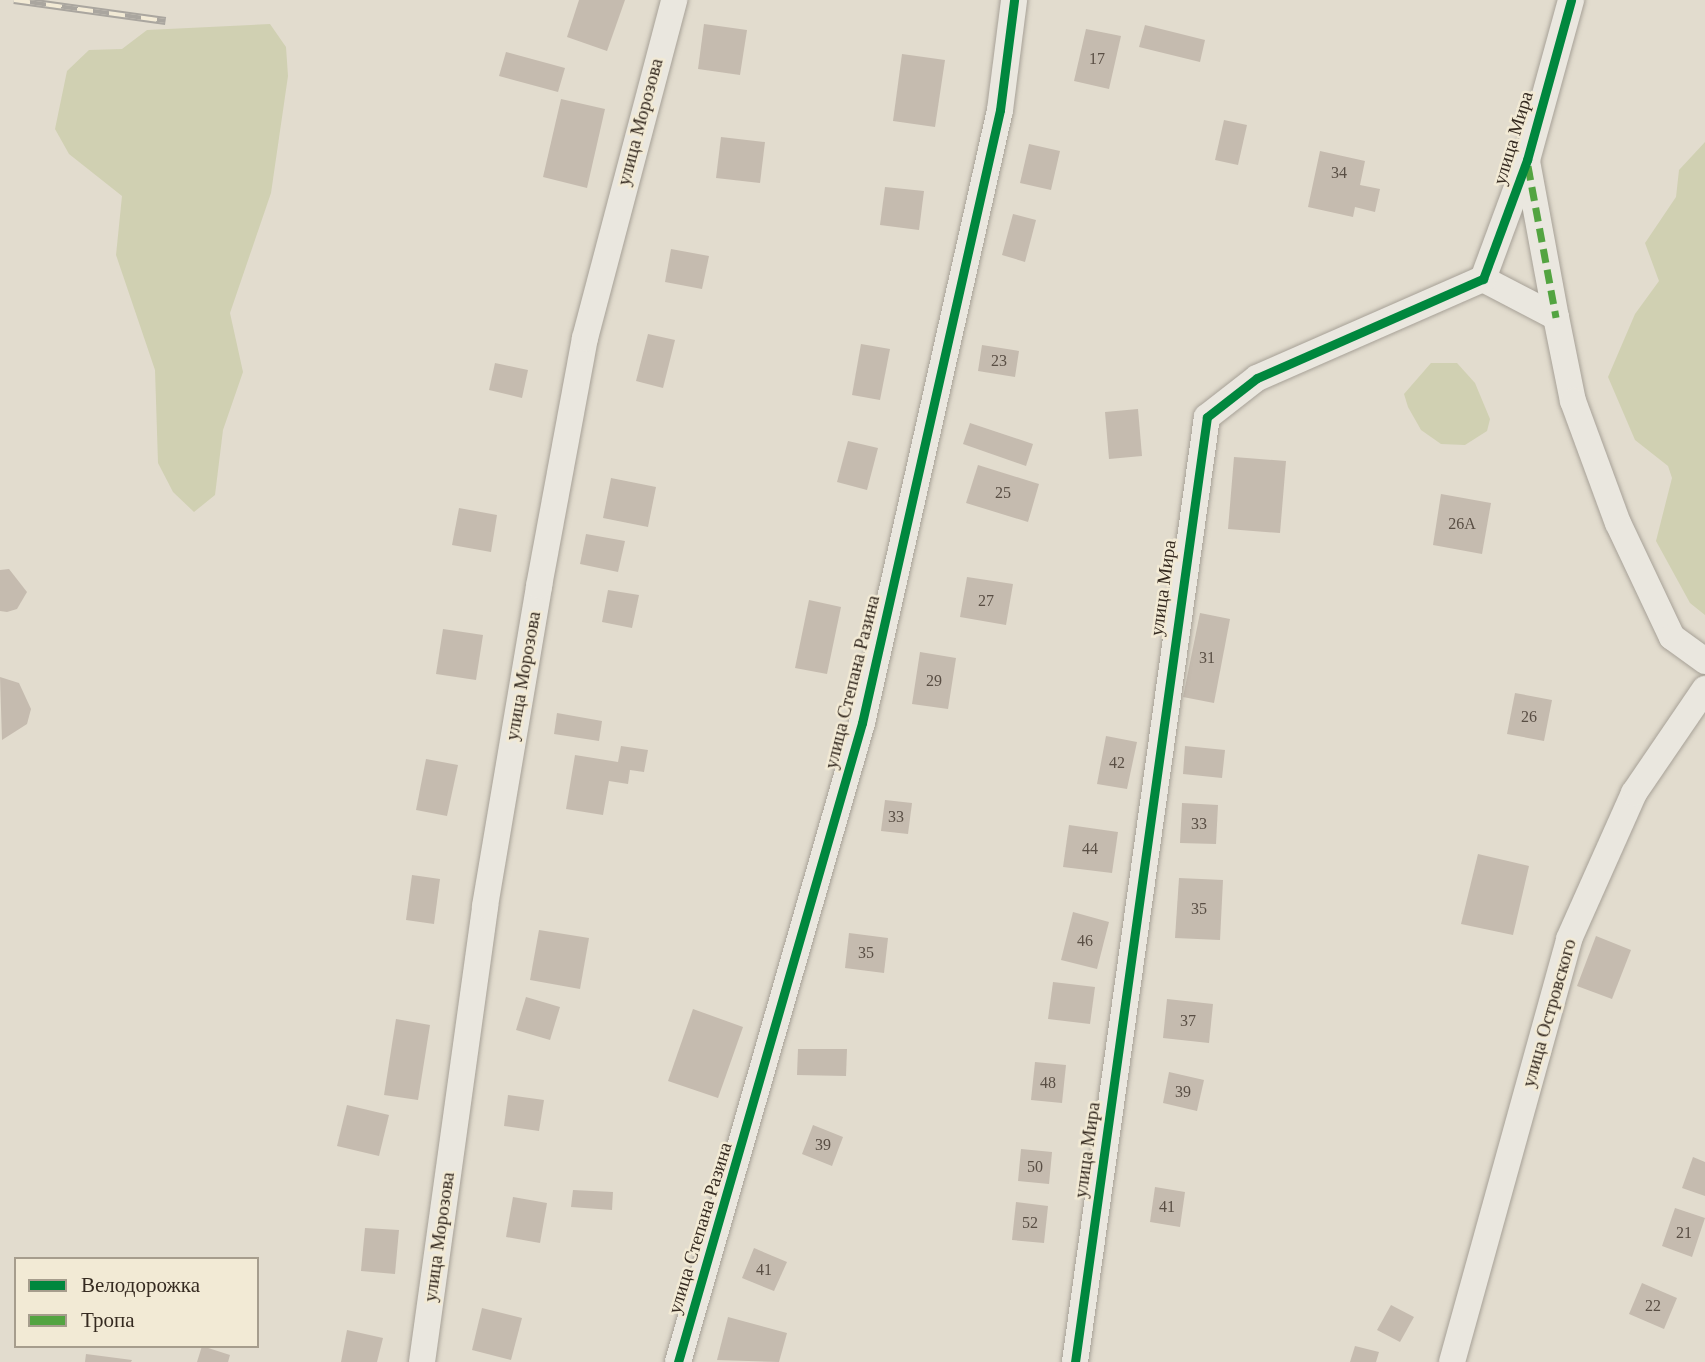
<!DOCTYPE html>
<meta charset="utf-8">
<style>
body{margin:0}
#map{position:relative;width:1705px;height:1362px;overflow:hidden;background:#e2dcce;font-family:"Times New Roman",serif}
div>[style]{position:absolute}
.green>*{inset:0;background:#d0d0b2}
.building>*{inset:0;background:#c5bbaf}
.roads{filter:drop-shadow(0 0 2px #a7a197) drop-shadow(0 0 2px #a7a197)}
.minor>*{height:26px;margin:-13px;padding:0 13px;transform-origin:13px;border-radius:13px;background:#eae7df}
.rail>*{height:8px;margin-top:-4px;transform-origin:0;background:repeating-linear-gradient(90deg,#f2ead5 0 16px,#aaa69f 0 32px);box-sizing:border-box;border-block:2px solid #aaa69f}
.quiet>*{height:7px;margin-top:-3.5px;transform-origin:0;background:repeating-linear-gradient(90deg,#53a441 0 14px,transparent 0 21px)}
.cycleway>*{height:9px;margin:-4.5px;padding:0 4.5px;transform-origin:4.5px;border-radius:4.5px;background:#00873e}
span{translate:-50% -50%;white-space:nowrap;text-align:center;line-height:1.15;-webkit-text-stroke:5px #f2ead5;paint-order:stroke}
.number-label{font-size:16px;color:#594e44}
.number-label span{-webkit-text-stroke-width:0}
.street-label{font-size:19px;color:#352a20}
.legend{position:absolute;left:14px;top:1257px;width:245px;height:91px;box-sizing:border-box;background:#f2ead5;border:2px solid #a69d8d;margin:0;padding:9px 12px;list-style:none;font-size:21px;color:#352a20}
.legend li{display:flex;align-items:center;gap:14px;height:35px}
.legend b{width:35px;border:2px solid #a69d8d}
</style>
<div id="map">
<div class="green">
<div style="clip-path:polygon(270px 24px,286px 47px,288px 76px,271px 193px,230px 313px,243px 372px,223px 430px,215px 495px,194px 512px,173px 492px,158px 463px,155px 370px,116px 255px,122px 196px,69px 154px,55px 129px,67px 71px,89px 50px,122px 49px,147px 30px)"></div>
<div style="clip-path:polygon(1705px 142px,1705px 615px,1690px 603px,1656px 541px,1672px 478px,1668px 466px,1635px 440px,1608px 377px,1635px 314px,1659px 281px,1645px 243px,1676px 197px,1679px 170px)"></div>
<div style="clip-path:polygon(1431px 363px,1457px 363px,1475px 383px,1490px 419px,1487px 431px,1465px 445px,1441px 444px,1421px 430px,1408px 407px,1404px 394px)"></div>
</div>
<div class="building">
<div style="clip-path:polygon(579px 0,625px 0,607px 51px,567px 37px)"></div>
<div style="clip-path:polygon(704px 24px,747px 30px,740px 75px,698px 69px)"></div>
<div style="clip-path:polygon(1145px 25px,1205px 40px,1200px 62px,1139px 47px)"></div>
<div style="clip-path:polygon(1086px 29px,1121px 36px,1109px 89px,1074px 81px)"></div>
<div style="clip-path:polygon(506px 52px,565px 68px,558px 92px,499px 76px)"></div>
<div style="clip-path:polygon(902px 54px,945px 60px,935px 127px,893px 121px)"></div>
<div style="clip-path:polygon(561px 99px,605px 109px,587px 188px,543px 177px)"></div>
<div style="clip-path:polygon(1224px 120px,1247px 125px,1238px 165px,1215px 160px)"></div>
<div style="clip-path:polygon(721px 137px,765px 142px,760px 183px,716px 178px)"></div>
<div style="clip-path:polygon(1029px 144px,1060px 151px,1051px 190px,1020px 183px)"></div>
<div style="clip-path:polygon(1320px 151px,1365px 161px,1360px 185px,1380px 189px,1375px 212px,1355px 207px,1353px 217px,1308px 207px)"></div>
<div style="clip-path:polygon(885px 187px,924px 191px,919px 230px,880px 225px)"></div>
<div style="clip-path:polygon(1013px 214px,1036px 220px,1025px 262px,1002px 255px)"></div>
<div style="clip-path:polygon(671px 249px,709px 256px,702px 289px,665px 282px)"></div>
<div style="clip-path:polygon(648px 334px,675px 340px,663px 388px,636px 381px)"></div>
<div style="clip-path:polygon(861px 344px,890px 349px,880px 400px,852px 395px)"></div>
<div style="clip-path:polygon(982px 345px,1019px 351px,1015px 377px,978px 371px)"></div>
<div style="clip-path:polygon(495px 363px,528px 370px,522px 398px,489px 390px)"></div>
<div style="clip-path:polygon(1138px 409px,1142px 456px,1109px 459px,1105px 412px)"></div>
<div style="clip-path:polygon(970px 423px,1033px 444px,1026px 466px,963px 444px)"></div>
<div style="clip-path:polygon(848px 441px,878px 448px,867px 490px,837px 482px)"></div>
<div style="clip-path:polygon(1234px 457px,1286px 461px,1280px 533px,1228px 529px)"></div>
<div style="clip-path:polygon(978px 465px,1039px 484px,1028px 522px,966px 503px)"></div>
<div style="clip-path:polygon(611px 478px,656px 487px,648px 527px,603px 518px)"></div>
<div style="clip-path:polygon(1441px 494px,1491px 503px,1482px 554px,1433px 545px)"></div>
<div style="clip-path:polygon(459px 508px,497px 515px,491px 552px,452px 545px)"></div>
<div style="clip-path:polygon(586px 534px,625px 541px,618px 572px,580px 564px)"></div>
<div style="clip-path:polygon(9px 569px,27px 592px,17px 609px,7px 612px,0 611px,0 570px)"></div>
<div style="clip-path:polygon(967px 577px,1013px 584px,1006px 625px,960px 617px)"></div>
<div style="clip-path:polygon(608px 590px,639px 595px,632px 628px,602px 622px)"></div>
<div style="clip-path:polygon(809px 600px,841px 607px,827px 674px,795px 668px)"></div>
<div style="clip-path:polygon(1200px 613px,1230px 619px,1214px 703px,1183px 697px)"></div>
<div style="clip-path:polygon(443px 629px,483px 635px,476px 680px,436px 674px)"></div>
<div style="clip-path:polygon(920px 652px,956px 658px,948px 709px,912px 704px)"></div>
<div style="clip-path:polygon(0 677px,19px 683px,31px 709px,27px 724px,2px 740px)"></div>
<div style="clip-path:polygon(1515px 693px,1552px 700px,1544px 741px,1507px 734px)"></div>
<div style="clip-path:polygon(557px 713px,602px 721px,599px 741px,554px 734px)"></div>
<div style="clip-path:polygon(1106px 736px,1137px 742px,1127px 789px,1097px 784px)"></div>
<div style="clip-path:polygon(621px 746px,648px 750px,644px 772px,630px 770px,628px 784px,609px 781px,603px 815px,566px 809px,575px 755px,618px 762px)"></div>
<div style="clip-path:polygon(1185px 746px,1225px 750px,1222px 778px,1183px 774px)"></div>
<div style="clip-path:polygon(426px 759px,458px 765px,447px 816px,416px 810px)"></div>
<div style="clip-path:polygon(885px 800px,912px 803px,908px 834px,881px 831px)"></div>
<div style="clip-path:polygon(1182px 803px,1218px 805px,1216px 844px,1180px 843px)"></div>
<div style="clip-path:polygon(1069px 825px,1118px 832px,1112px 873px,1063px 867px)"></div>
<div style="clip-path:polygon(1478px 854px,1529px 866px,1513px 935px,1461px 924px)"></div>
<div style="clip-path:polygon(412px 875px,440px 879px,434px 924px,406px 920px)"></div>
<div style="clip-path:polygon(1179px 878px,1223px 880px,1220px 940px,1175px 938px)"></div>
<div style="clip-path:polygon(1073px 912px,1109px 922px,1097px 969px,1061px 960px)"></div>
<div style="clip-path:polygon(539px 930px,589px 938px,580px 989px,530px 980px)"></div>
<div style="clip-path:polygon(849px 933px,888px 938px,884px 973px,845px 968px)"></div>
<div style="clip-path:polygon(1596px 936px,1631px 950px,1612px 999px,1577px 986px)"></div>
<div style="clip-path:polygon(1053px 982px,1095px 987px,1090px 1024px,1048px 1019px)"></div>
<div style="clip-path:polygon(526px 997px,560px 1007px,550px 1040px,516px 1030px)"></div>
<div style="clip-path:polygon(1167px 999px,1213px 1004px,1209px 1043px,1163px 1038px)"></div>
<div style="clip-path:polygon(693px 1009px,743px 1027px,718px 1098px,668px 1081px)"></div>
<div style="clip-path:polygon(396px 1019px,430px 1025px,418px 1100px,384px 1095px)"></div>
<div style="clip-path:polygon(798px 1049px,847px 1049px,846px 1076px,797px 1075px)"></div>
<div style="clip-path:polygon(1035px 1062px,1066px 1065px,1062px 1103px,1031px 1100px)"></div>
<div style="clip-path:polygon(1169px 1072px,1204px 1080px,1197px 1111px,1163px 1103px)"></div>
<div style="clip-path:polygon(508px 1095px,544px 1100px,539px 1131px,504px 1126px)"></div>
<div style="clip-path:polygon(347px 1105px,389px 1115px,379px 1156px,337px 1146px)"></div>
<div style="clip-path:polygon(813px 1125px,843px 1137px,832px 1166px,802px 1154px)"></div>
<div style="clip-path:polygon(1021px 1149px,1052px 1152px,1049px 1184px,1018px 1181px)"></div>
<div style="clip-path:polygon(1693px 1157px,1705px 1162px,1705px 1196px,1682px 1188px)"></div>
<div style="clip-path:polygon(1155px 1187px,1185px 1192px,1180px 1227px,1150px 1222px)"></div>
<div style="clip-path:polygon(573px 1190px,613px 1192px,612px 1210px,571px 1207px)"></div>
<div style="clip-path:polygon(513px 1197px,547px 1203px,540px 1243px,506px 1237px)"></div>
<div style="clip-path:polygon(1016px 1202px,1048px 1206px,1044px 1243px,1012px 1240px)"></div>
<div style="clip-path:polygon(1675px 1208px,1705px 1218px,1692px 1257px,1662px 1246px)"></div>
<div style="clip-path:polygon(365px 1228px,399px 1230px,395px 1274px,361px 1271px)"></div>
<div style="clip-path:polygon(754px 1248px,787px 1262px,774px 1291px,742px 1278px)"></div>
<div style="clip-path:polygon(1642px 1283px,1677px 1298px,1664px 1329px,1629px 1314px)"></div>
<div style="clip-path:polygon(1391px 1305px,1414px 1317px,1400px 1342px,1377px 1330px)"></div>
<div style="clip-path:polygon(482px 1308px,522px 1318px,511px 1360px,472px 1350px)"></div>
<div style="clip-path:polygon(728px 1317px,787px 1333px,779px 1362px,717px 1360px)"></div>
<div style="clip-path:polygon(347px 1330px,383px 1338px,377px 1362px,341px 1362px)"></div>
<div style="clip-path:polygon(202px 1346px,230px 1355px,228px 1362px,197px 1362px)"></div>
<div style="clip-path:polygon(1355px 1346px,1379px 1352px,1376px 1362px,1350px 1362px)"></div>
<div style="clip-path:polygon(86px 1354px,132px 1360px,131px 1362px,85px 1362px)"></div>
</div>
<div class="roads">
<div class="minor">
<div style="left:1527px;top:161px;width:159px;rotate:79.5deg"></div>
<div style="left:1483px;top:279px;width:82px;rotate:27.5deg"></div>
<div style="left:1556px;top:317px;width:86px;rotate:78.6deg"></div>
<div style="left:1573px;top:401px;width:130px;rotate:69.8deg"></div>
<div style="left:1618px;top:523px;width:126px;rotate:64.7deg"></div>
<div style="left:1672px;top:637px;width:41px;rotate:36deg"></div>
<div style="left:422px;top:1362px;width:460px;rotate:-82.1deg"></div>
<div style="left:485px;top:906px;width:325px;rotate:-80.4deg"></div>
<div style="left:539px;top:586px;width:252px;rotate:-79.5deg"></div>
<div style="left:585px;top:338px;width:350px;rotate:-75.2deg"></div>
<div style="left:678px;top:1362px;width:665px;rotate:-73.94deg"></div>
<div style="left:862px;top:723px;width:628px;rotate:-77.31deg"></div>
<div style="left:1000px;top:110px;width:111px;rotate:-82.7deg"></div>
<div style="left:1075px;top:1362px;width:954px;rotate:-82.05deg"></div>
<div style="left:1207px;top:417px;width:63px;rotate:-38deg"></div>
<div style="left:1257px;top:378px;width:247px;rotate:-23.7deg"></div>
<div style="left:1483px;top:279px;width:127px;rotate:-69.7deg"></div>
<div style="left:1527px;top:160px;width:166px;rotate:-74.6deg"></div>
<div style="left:1452px;top:1362px;width:439px;rotate:-74.5deg"></div>
<div style="left:1569px;top:939px;width:160px;rotate:-66deg"></div>
<div style="left:1634px;top:793px;width:126px;rotate:-55.7deg"></div>
</div>
</div>
<div class="rail">
<div style="left:14px;top:0;width:153px;rotate:7.9deg"></div>
</div>
<div class="quiet">
<div style="left:1528px;top:166px;width:154px;rotate:79.5deg"></div>
</div>
<div class="cycleway">
<div style="left:678px;top:1362px;width:665px;rotate:-73.94deg"></div>
<div style="left:862px;top:723px;width:628px;rotate:-77.31deg"></div>
<div style="left:1000px;top:110px;width:111px;rotate:-82.7deg"></div>
<div style="left:1075px;top:1362px;width:954px;rotate:-82.05deg"></div>
<div style="left:1207px;top:417px;width:63px;rotate:-38deg"></div>
<div style="left:1257px;top:378px;width:247px;rotate:-23.7deg"></div>
<div style="left:1483px;top:279px;width:127px;rotate:-69.7deg"></div>
<div style="left:1527px;top:160px;width:166px;rotate:-74.6deg"></div>
</div>
<div class="number-label">
<span style="left:1097px;top:59px">17</span>
<span style="left:1339px;top:173px">34</span>
<span style="left:999px;top:361px">23</span>
<span style="left:1003px;top:493px">25</span>
<span style="left:1462px;top:524px">26А</span>
<span style="left:986px;top:601px">27</span>
<span style="left:1207px;top:658px">31</span>
<span style="left:934px;top:681px">29</span>
<span style="left:1529px;top:717px">26</span>
<span style="left:1117px;top:763px">42</span>
<span style="left:896px;top:817px">33</span>
<span style="left:1199px;top:824px">33</span>
<span style="left:1090px;top:849px">44</span>
<span style="left:1199px;top:909px">35</span>
<span style="left:1085px;top:941px">46</span>
<span style="left:866px;top:953px">35</span>
<span style="left:1188px;top:1021px">37</span>
<span style="left:1048px;top:1083px">48</span>
<span style="left:1183px;top:1092px">39</span>
<span style="left:823px;top:1145px">39</span>
<span style="left:1035px;top:1167px">50</span>
<span style="left:1167px;top:1207px">41</span>
<span style="left:1030px;top:1223px">52</span>
<span style="left:1684px;top:1233px">21</span>
<span style="left:764px;top:1270px">41</span>
<span style="left:1653px;top:1306px">22</span>
</div>
<div class="street-label">
<span style="left:640px;top:122px;rotate:-75deg">улица Морозова</span>
<span style="left:1513px;top:138px;rotate:-73deg">улица Мира</span>
<span style="left:1163px;top:588px;rotate:-82deg">улица Мира</span>
<span style="left:523px;top:676px;rotate:-80deg">улица Морозова</span>
<span style="left:852px;top:682px;rotate:-76deg">улица Степана Разина</span>
<span style="left:1549px;top:1013px;rotate:-74deg">улица Островского</span>
<span style="left:1087px;top:1150px;rotate:-82deg">улица Мира</span>
<span style="left:700px;top:1228px;rotate:-73deg">улица Степана Разина</span>
<span style="left:439px;top:1237px;rotate:-82deg">улица Морозова</span>
</div>
<ul class="legend">
<li><b style="height:9px;background:#00873e"></b>Велодорожка</li>
<li><b style="height:9px;background:#53a441"></b>Тропа</li>
</ul>
</div>
